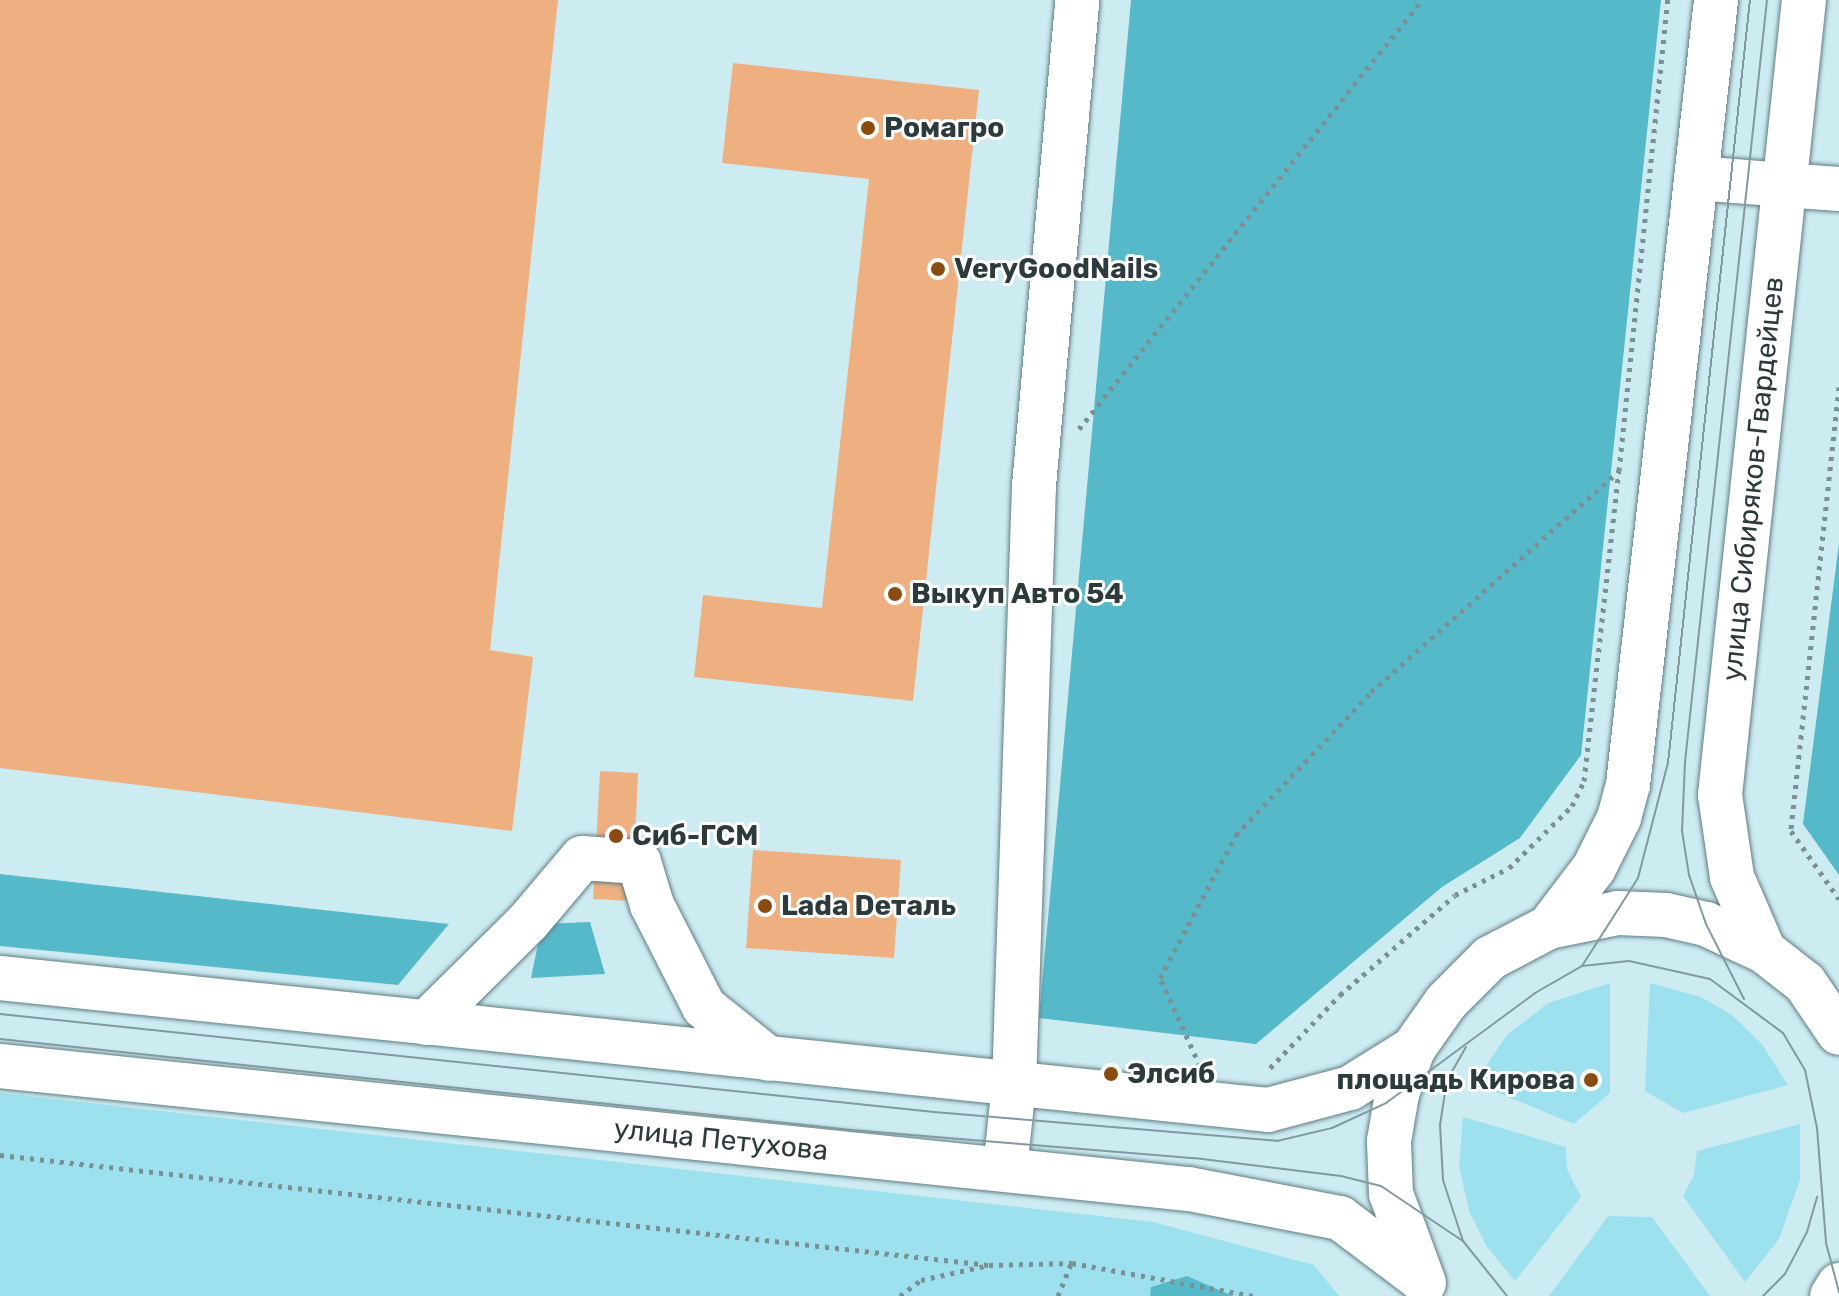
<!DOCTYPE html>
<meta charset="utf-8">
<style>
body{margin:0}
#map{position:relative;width:1839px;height:1296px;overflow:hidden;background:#cdecf2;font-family:Rubik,sans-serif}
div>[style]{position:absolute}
.green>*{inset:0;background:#9de1ee}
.forest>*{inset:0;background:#56b9ca}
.building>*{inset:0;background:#eeb081}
.path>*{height:5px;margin-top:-2.5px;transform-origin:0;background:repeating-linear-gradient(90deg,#7b9094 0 4px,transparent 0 10px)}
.roads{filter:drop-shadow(0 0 2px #607c82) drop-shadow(0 0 2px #607c82)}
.minor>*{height:44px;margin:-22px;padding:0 22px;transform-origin:22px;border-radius:22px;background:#fff}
.major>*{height:44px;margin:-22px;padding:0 22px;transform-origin:22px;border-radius:22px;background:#fff}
.highway>*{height:44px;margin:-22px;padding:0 22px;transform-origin:22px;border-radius:22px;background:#fff}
.tram>*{height:2px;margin:-1px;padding:0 1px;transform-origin:1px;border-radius:1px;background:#82999d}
.dots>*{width:22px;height:22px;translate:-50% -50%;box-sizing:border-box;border:4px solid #fff;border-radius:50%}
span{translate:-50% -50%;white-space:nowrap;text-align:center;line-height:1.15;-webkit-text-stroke:6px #fff;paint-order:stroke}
.poi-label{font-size:28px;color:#2d3a3c;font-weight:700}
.left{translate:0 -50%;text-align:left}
.right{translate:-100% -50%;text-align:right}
.street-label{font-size:28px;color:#2d3a3c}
</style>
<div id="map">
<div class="green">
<div style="clip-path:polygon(1610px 983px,1610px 1093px,1574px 1124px,1474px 1083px,1507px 1035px,1548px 1003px)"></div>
<div style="clip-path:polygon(1650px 983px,1701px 997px,1732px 1015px,1761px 1043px,1788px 1085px,1683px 1113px,1645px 1091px)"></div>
<div style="clip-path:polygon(0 1093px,1153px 1222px,1314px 1265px,1339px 1296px,0 1296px)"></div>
<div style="clip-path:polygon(1463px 1117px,1566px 1147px,1567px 1169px,1581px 1197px,1515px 1281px,1487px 1247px,1469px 1211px,1459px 1166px)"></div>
<div style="clip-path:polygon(1800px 1124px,1800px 1180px,1779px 1239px,1745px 1282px,1683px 1196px,1694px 1175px,1697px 1151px)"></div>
<div style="clip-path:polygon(1608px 1216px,1652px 1217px,1710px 1296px,1549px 1296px)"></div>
</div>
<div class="forest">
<div style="clip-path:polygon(1131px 0,1661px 0,1581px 755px,1520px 838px,1442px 887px,1256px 1044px,1039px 1018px)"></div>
<div style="clip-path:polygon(1839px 543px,1839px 875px,1803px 824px)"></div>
<div style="clip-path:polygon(0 874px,449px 924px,398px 985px,0 946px)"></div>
<div style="clip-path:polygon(590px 922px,605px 974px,531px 978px,542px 924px)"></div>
<div style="clip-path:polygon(1187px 1276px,1233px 1296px,1150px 1296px,1151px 1287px)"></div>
</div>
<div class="building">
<div style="clip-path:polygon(0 0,558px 0,490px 650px,533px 657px,512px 831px,0 768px)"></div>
<div style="clip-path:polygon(733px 63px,979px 90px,913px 701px,694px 677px,703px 595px,822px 608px,869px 179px,722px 163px)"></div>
<div style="clip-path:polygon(600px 771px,638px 773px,632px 901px,593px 899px)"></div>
<div style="clip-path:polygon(753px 850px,901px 860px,894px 958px,746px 948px)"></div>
</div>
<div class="path">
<div style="left:1839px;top:387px;width:447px;rotate:96.2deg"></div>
<div style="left:1791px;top:831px;width:83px;rotate:54.8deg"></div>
<div style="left:1079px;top:429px;width:549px;rotate:-51.36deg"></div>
<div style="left:1200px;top:1066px;width:97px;rotate:-114.4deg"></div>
<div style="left:1160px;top:978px;width:162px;rotate:-62deg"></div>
<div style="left:1236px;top:835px;width:197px;rotate:-46.6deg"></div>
<div style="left:1371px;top:692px;width:332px;rotate:-41.7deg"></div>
<div style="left:1619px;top:471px;width:474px;rotate:-84.1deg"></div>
<div style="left:1270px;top:1068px;width:101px;rotate:-46.2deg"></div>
<div style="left:1340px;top:995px;width:152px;rotate:-41deg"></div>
<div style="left:1455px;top:895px;width:60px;rotate:-26.6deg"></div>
<div style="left:1509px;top:868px;width:88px;rotate:-44.5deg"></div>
<div style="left:1572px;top:806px;width:28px;rotate:-64deg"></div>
<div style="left:1584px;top:781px;width:312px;rotate:-83.6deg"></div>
<div style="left:0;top:1155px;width:995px;rotate:6.35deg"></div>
<div style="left:900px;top:1296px;width:26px;rotate:-37deg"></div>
<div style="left:921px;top:1280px;width:70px;rotate:-12.4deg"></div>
<div style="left:989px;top:1265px;width:83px;rotate:-1.4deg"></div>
<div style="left:1072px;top:1263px;width:184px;rotate:10.3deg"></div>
<div style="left:1058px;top:1296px;width:35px;rotate:-68deg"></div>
</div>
<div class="roads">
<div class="minor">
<div style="left:1784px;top:185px;width:55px;rotate:4.2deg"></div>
<div style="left:426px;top:1023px;width:144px;rotate:-44.7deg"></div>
<div style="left:528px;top:922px;width:84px;rotate:-49.8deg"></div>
<div style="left:582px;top:858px;width:57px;rotate:4deg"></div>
<div style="left:639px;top:862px;width:45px;rotate:73.2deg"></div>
<div style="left:652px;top:905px;width:114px;rotate:63deg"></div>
<div style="left:704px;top:1007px;width:83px;rotate:38.7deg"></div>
<div style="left:1005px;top:1169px;width:84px;rotate:-83.9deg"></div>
<div style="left:1014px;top:1085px;width:599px;rotate:-88.09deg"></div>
<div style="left:1034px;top:486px;width:488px;rotate:-84.9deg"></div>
</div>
<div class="major">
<div style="left:1696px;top:178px;width:88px;rotate:4.5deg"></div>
<div style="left:1549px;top:927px;width:74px;rotate:-52.7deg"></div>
<div style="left:1594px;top:868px;width:56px;rotate:-63.4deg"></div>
<div style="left:1619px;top:818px;width:34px;rotate:-75deg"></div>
<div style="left:1628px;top:785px;width:790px;rotate:-83.6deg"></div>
<div style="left:1764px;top:951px;width:81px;rotate:-113.4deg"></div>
<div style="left:1732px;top:877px;width:83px;rotate:-98.3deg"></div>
<div style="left:1720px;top:795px;width:799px;rotate:-83.97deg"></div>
</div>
<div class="highway">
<div style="left:0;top:978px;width:1275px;rotate:5.94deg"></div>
<div style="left:1268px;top:1110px;width:85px;rotate:-15deg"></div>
<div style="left:1350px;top:1088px;width:74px;rotate:-31.8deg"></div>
<div style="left:0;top:1066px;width:1195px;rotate:5.91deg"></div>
<div style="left:1189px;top:1189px;width:154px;rotate:10.9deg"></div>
<div style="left:1340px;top:1218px;width:101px;rotate:37deg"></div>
<div style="left:1424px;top:1283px;width:95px;rotate:-110.3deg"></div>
<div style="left:1391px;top:1194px;width:53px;rotate:-92.2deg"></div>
<div style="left:1389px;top:1141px;width:48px;rotate:-80.3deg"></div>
<div style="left:1397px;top:1094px;width:48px;rotate:-70.4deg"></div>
<div style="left:1413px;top:1049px;width:57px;rotate:-54.9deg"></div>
<div style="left:1446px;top:1002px;width:62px;rotate:-45deg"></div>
<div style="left:1490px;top:958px;width:67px;rotate:-27.7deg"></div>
<div style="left:1549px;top:927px;width:70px;rotate:-11.5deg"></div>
<div style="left:1618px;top:913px;width:48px;rotate:2.4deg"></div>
<div style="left:1666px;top:915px;width:41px;rotate:12.7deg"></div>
<div style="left:1706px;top:924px;width:64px;rotate:25deg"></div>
<div style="left:1764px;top:951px;width:52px;rotate:38deg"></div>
<div style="left:1805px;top:983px;width:60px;rotate:55.8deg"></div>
<div style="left:1832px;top:1296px;width:13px;rotate:-58deg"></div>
</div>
</div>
<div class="tram">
<div style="left:1582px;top:966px;width:104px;rotate:-57.5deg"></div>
<div style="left:1638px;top:878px;width:119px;rotate:-75.4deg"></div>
<div style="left:1668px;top:763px;width:767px;rotate:-83.87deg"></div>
<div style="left:1744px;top:999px;width:84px;rotate:-116.9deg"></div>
<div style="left:1706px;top:924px;width:52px;rotate:-109.1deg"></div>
<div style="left:1689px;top:875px;width:45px;rotate:-99deg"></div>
<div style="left:1682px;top:831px;width:69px;rotate:-87.5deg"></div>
<div style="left:1685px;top:762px;width:766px;rotate:-83.86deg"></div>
<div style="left:0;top:1014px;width:939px;rotate:5.99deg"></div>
<div style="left:934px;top:1112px;width:344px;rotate:4.8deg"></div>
<div style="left:1277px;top:1141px;width:57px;rotate:-13.3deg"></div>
<div style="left:1332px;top:1128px;width:60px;rotate:-24.8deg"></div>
<div style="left:1386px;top:1103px;width:185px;rotate:-36.4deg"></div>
<div style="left:1535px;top:993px;width:54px;rotate:-29.9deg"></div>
<div style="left:1582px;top:966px;width:47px;rotate:-6.1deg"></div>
<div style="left:1629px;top:961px;width:83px;rotate:12.5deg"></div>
<div style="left:1710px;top:979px;width:91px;rotate:36.5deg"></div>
<div style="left:1783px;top:1033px;width:43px;rotate:59.3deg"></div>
<div style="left:1805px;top:1070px;width:59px;rotate:78.3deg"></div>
<div style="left:1817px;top:1128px;width:115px;rotate:85.5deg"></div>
<div style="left:1826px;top:1243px;width:51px;rotate:75.1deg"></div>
<div style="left:0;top:1039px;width:856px;rotate:6.1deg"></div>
<div style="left:851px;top:1130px;width:344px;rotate:4.7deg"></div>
<div style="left:1194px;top:1158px;width:148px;rotate:7deg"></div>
<div style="left:1341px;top:1176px;width:41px;rotate:14deg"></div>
<div style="left:1381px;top:1186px;width:99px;rotate:33.9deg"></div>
<div style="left:1463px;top:1241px;width:70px;rotate:51.3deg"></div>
<div style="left:1463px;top:1241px;width:64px;rotate:-108.2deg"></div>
<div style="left:1443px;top:1180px;width:55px;rotate:-93.1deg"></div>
<div style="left:1440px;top:1125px;width:46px;rotate:-81.2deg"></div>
<div style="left:1447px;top:1080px;width:38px;rotate:-60deg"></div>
<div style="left:1763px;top:1296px;width:31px;rotate:-45deg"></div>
<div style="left:1785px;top:1274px;width:47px;rotate:-62.4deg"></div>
<div style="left:1807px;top:1232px;width:37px;rotate:-74deg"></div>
</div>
<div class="dots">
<div style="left:868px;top:128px;background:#8b4c11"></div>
<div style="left:938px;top:269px;background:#8b4c11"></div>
<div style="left:895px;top:594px;background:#8b4c11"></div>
<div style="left:616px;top:836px;background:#8b4c11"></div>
<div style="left:765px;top:906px;background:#8b4c11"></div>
<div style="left:1111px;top:1074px;background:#8b4c11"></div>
<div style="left:1591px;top:1080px;background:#8b4c11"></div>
</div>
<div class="poi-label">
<span class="left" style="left:884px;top:128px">Ромагро</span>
<span class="left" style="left:954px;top:269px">VeryGoodNails</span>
<span class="left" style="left:911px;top:594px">Выкуп Авто 54</span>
<span class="left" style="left:632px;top:836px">Сиб-ГСМ</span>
<span class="left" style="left:781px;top:906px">Lada Dеталь</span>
<span class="left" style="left:1127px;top:1074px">Элсиб</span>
<span class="right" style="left:1575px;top:1080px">площадь Кирова</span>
</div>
<div class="street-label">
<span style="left:1753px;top:479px;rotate:-84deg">улица Сибиряков-Гвардейцев</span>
<span style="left:721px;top:1140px;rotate:6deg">улица Петухова</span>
</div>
</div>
